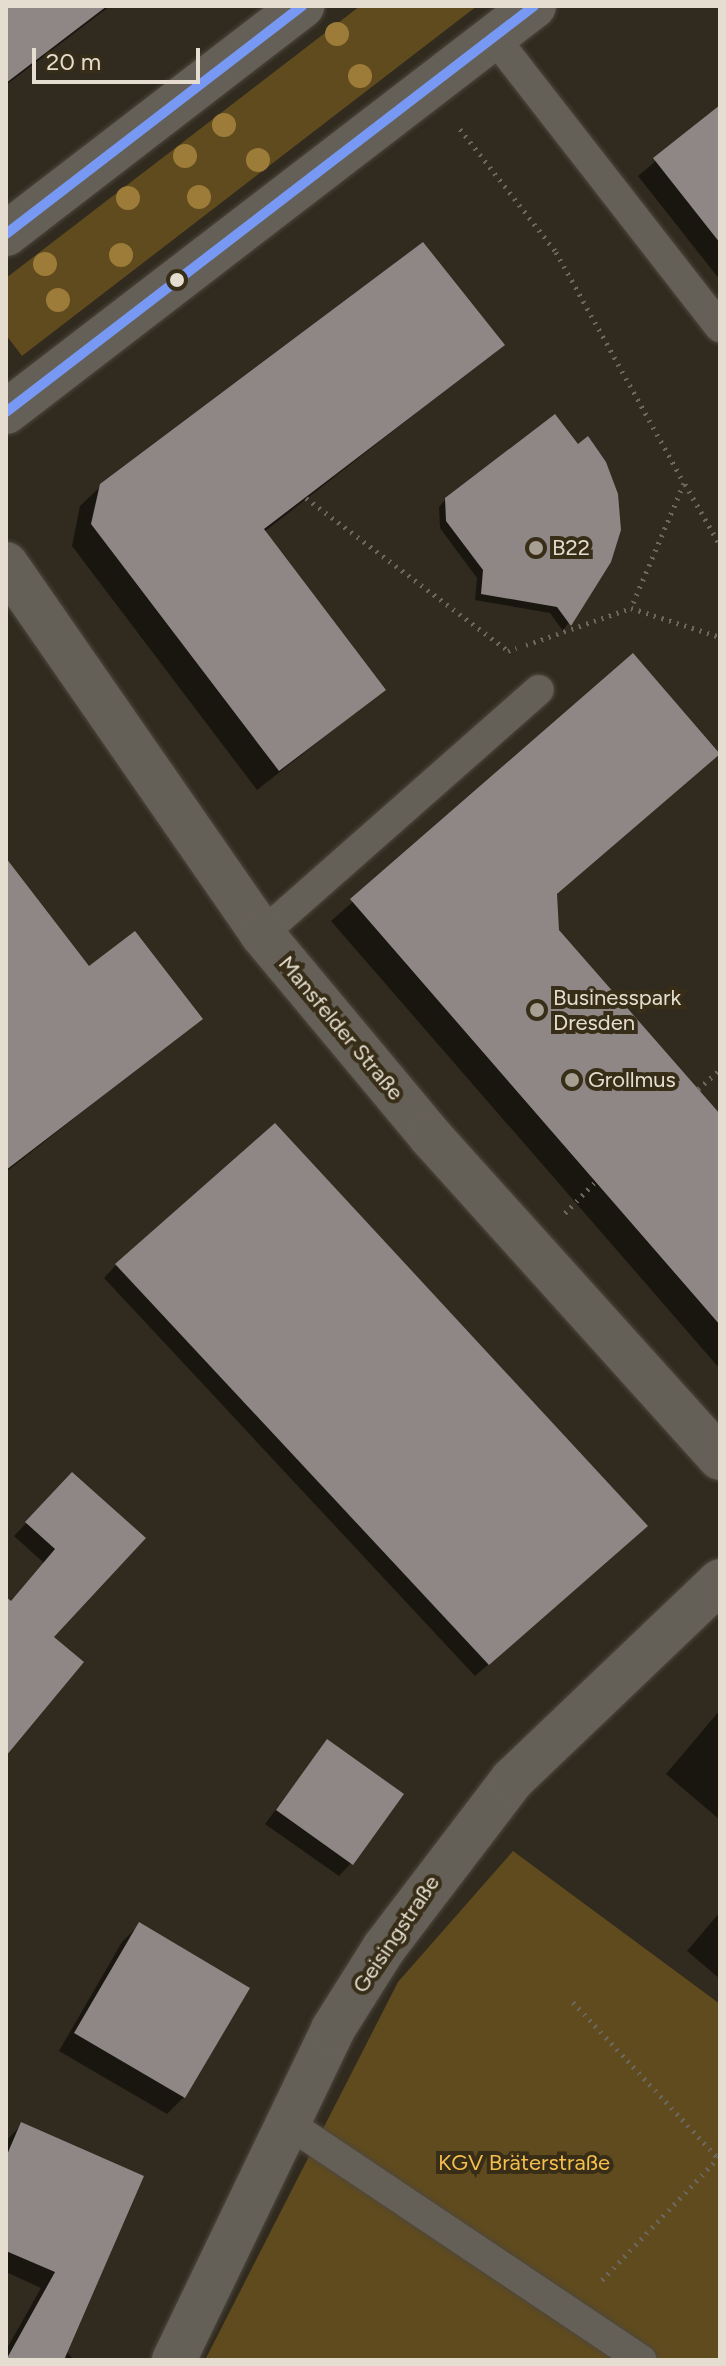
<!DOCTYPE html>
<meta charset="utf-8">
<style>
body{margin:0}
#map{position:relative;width:726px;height:2366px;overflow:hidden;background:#302a1f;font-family:Figtree,sans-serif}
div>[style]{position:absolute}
.green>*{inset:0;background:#604b1e}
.shadow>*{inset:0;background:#0007}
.building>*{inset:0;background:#8e8786}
.path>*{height:5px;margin-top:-2.5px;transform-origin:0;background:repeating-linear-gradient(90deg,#6b665e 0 2px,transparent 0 8px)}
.roads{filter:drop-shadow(0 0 2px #4c473d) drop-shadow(0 0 2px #4c473d)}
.service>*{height:30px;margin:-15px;padding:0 15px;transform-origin:15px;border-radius:15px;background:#656057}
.minor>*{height:44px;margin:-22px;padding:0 22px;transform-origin:22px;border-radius:22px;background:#656057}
.tertiary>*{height:44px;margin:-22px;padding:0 22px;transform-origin:22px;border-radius:22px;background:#656057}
.bus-1>*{height:10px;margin:-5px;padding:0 5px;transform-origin:5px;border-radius:5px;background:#7799f4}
.trees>*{width:24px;height:24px;margin:-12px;border-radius:50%;background:#9c7c38}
.dots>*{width:22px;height:22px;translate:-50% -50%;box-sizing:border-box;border:4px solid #382d17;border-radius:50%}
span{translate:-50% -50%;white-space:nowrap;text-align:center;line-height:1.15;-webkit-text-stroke:8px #382d17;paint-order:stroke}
.poi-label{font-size:22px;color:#e5ded0}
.left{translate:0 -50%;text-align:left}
.street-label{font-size:22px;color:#e5ded0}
.park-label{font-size:22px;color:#f5bf4d}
.frame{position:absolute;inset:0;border:8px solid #e5ded0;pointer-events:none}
.scale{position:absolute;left:32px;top:48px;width:168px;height:36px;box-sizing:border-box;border:4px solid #e5ded0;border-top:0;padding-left:10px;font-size:24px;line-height:28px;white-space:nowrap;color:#e5ded0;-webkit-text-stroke:6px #382d17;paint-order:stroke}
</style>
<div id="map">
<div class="green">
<div style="clip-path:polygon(360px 6px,477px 6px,22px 356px,6px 335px,6px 278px)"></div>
<div style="clip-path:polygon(513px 1851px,720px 2004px,720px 2360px,205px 2360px,398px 1982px)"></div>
</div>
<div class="shadow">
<div style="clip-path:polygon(6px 6px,110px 6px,6px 85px)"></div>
<div style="clip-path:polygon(720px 107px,720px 280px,638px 176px)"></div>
<div style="clip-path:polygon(503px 345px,264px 532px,384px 690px,257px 790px,72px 546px,80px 506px,102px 485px)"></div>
<div style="clip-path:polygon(446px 499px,609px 561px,563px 631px,550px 613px,475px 600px,477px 578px,440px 528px,439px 507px)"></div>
<div style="clip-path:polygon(632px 656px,717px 754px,555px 896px,557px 931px,720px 1117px,720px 1369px,331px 921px)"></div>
<div style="clip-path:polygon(6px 861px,89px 968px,200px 1019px,6px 1172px)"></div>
<div style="clip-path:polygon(116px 1265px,633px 1539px,475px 1676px,104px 1278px)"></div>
<div style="clip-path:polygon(60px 1488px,51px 1637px,6px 1733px,6px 1608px,44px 1563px,14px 1536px)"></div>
<div style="clip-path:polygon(720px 1710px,720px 1820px,666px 1774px)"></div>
<div style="clip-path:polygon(327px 1741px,351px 1863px,339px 1876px,265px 1824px)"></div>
<div style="clip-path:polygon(720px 1912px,720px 1979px,687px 1951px)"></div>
<div style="clip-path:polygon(139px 1925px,184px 2097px,167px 2114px,59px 2051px,122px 1942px)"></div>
<div style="clip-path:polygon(22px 2124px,142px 2177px,66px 2351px,74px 2360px,6px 2360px,6px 2350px,41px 2288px,6px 2272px,6px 2141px)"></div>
</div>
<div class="building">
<div style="clip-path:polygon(6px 6px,107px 6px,6px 83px)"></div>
<div style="clip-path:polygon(720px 105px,720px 243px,653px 158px)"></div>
<div style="clip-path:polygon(423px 242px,505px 345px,264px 529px,386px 690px,279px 771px,91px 524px,100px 484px)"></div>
<div style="clip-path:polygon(555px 414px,578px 444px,588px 436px,606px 462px,618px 494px,621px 530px,611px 562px,571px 626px,557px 607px,481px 594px,483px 570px,446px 521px,445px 498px)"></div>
<div style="clip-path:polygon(633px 653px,720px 754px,557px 894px,559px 930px,720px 1114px,720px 1325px,350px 899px)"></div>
<div style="clip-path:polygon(6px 858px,89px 966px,135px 931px,203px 1019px,6px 1170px)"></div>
<div style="clip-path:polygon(275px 1123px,648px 1526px,489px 1665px,115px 1264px)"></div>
<div style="clip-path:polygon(72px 1472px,146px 1538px,54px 1637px,84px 1662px,6px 1756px,6px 1597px,11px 1601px,55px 1549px,25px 1522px)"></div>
<div style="clip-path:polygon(327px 1739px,404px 1794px,353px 1865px,276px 1810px)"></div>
<div style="clip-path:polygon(139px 1922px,250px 1988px,185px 2098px,74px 2033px)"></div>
<div style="clip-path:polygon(21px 2122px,144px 2176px,64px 2360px,6px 2360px,55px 2272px,6px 2251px,6px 2157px)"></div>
</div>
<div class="path">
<div style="left:460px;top:129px;width:156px;rotate:52deg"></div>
<div style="left:556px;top:252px;width:264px;rotate:61deg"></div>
<div style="left:684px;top:483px;width:136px;rotate:113deg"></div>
<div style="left:631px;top:608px;width:94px;rotate:18deg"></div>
<div style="left:685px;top:484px;width:70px;rotate:60.2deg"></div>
<div style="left:306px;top:498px;width:253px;rotate:37.1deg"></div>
<div style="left:508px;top:651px;width:9px;rotate:-21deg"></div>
<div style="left:526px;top:645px;width:111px;rotate:-19.4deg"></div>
<div style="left:698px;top:1089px;width:29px;rotate:-41deg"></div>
<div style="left:565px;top:1213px;width:43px;rotate:-45.9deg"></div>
<div style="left:573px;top:2002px;width:213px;rotate:47.1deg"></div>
<div style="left:602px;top:2280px;width:171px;rotate:-46.4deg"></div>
</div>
<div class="roads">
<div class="service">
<div style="left:494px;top:37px;width:368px;rotate:52.1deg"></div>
<div style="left:262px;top:934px;width:369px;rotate:-41.4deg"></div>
<div style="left:286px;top:2122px;width:428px;rotate:33.8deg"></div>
</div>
<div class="minor">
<div style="left:6px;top:564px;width:450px;rotate:55.3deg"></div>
<div style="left:262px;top:934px;width:264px;rotate:50.2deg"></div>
<div style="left:431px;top:1137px;width:432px;rotate:48deg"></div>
<div style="left:174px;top:2360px;width:367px;rotate:-64.3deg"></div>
<div style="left:333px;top:2029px;width:96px;rotate:-57.8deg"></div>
<div style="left:384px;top:1948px;width:211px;rotate:-52.7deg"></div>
<div style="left:512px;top:1780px;width:288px;rotate:-43.7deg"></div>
</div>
<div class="tertiary">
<div style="left:6px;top:234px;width:374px;rotate:-37.6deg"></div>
<div style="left:6px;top:412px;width:666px;rotate:-37.56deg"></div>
</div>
</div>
<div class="bus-1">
<div style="left:6px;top:234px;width:374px;rotate:-37.6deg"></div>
<div style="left:6px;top:412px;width:666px;rotate:-37.56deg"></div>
</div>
<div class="trees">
<div style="left:337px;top:34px"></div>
<div style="left:360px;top:76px"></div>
<div style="left:224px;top:125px"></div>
<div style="left:185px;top:156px"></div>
<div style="left:258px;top:160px"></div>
<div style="left:199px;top:197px"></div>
<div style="left:128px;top:198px"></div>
<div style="left:121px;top:255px"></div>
<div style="left:45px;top:264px"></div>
<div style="left:58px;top:300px"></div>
</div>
<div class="dots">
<div style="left:177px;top:280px;background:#e5ded0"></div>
<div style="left:536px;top:548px;background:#a69f92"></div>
<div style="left:537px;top:1010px;background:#a69f92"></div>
<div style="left:572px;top:1080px;background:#a69f92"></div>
</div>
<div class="poi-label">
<span class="left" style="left:552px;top:548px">B22</span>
<span class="left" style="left:553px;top:1010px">Businesspark<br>Dresden</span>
<span class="left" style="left:588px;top:1080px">Grollmus</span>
</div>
<div class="street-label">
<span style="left:341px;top:1028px;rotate:50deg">Mansfelder Straße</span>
<span style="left:396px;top:1934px;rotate:-56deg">Geisingstraße</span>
</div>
<div class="park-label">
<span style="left:524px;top:2163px">KGV Bräterstraße</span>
</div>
<div class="frame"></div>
<div class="scale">20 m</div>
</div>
